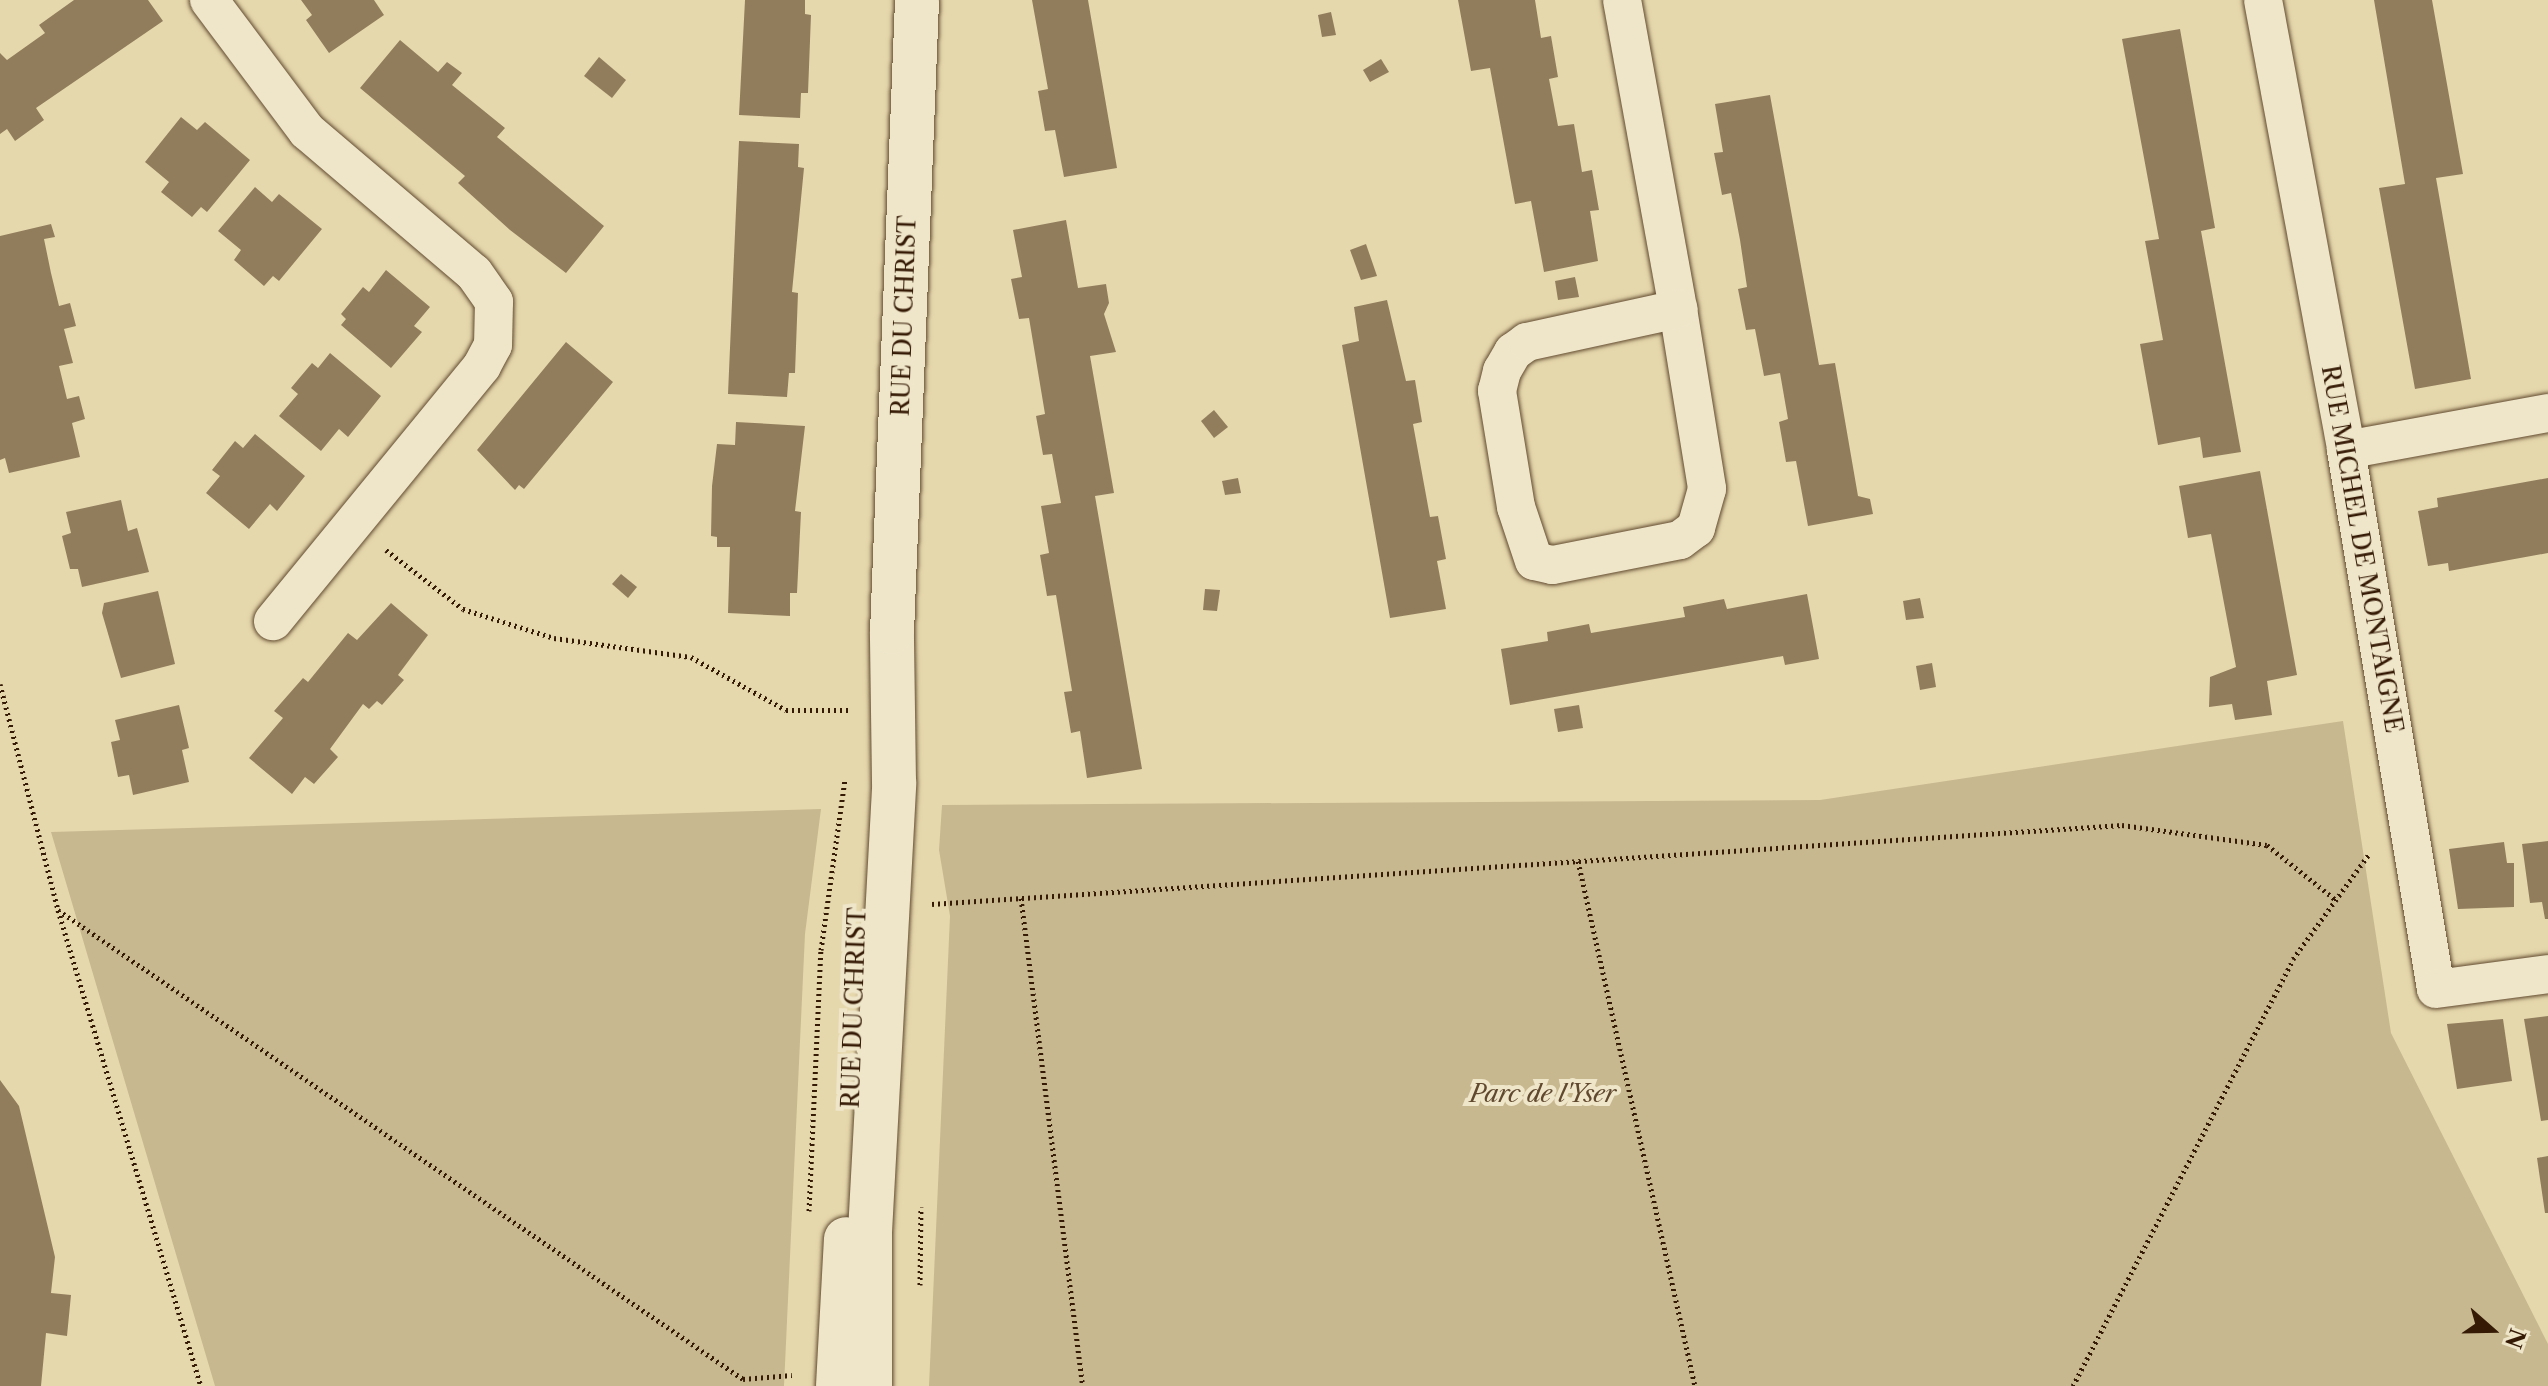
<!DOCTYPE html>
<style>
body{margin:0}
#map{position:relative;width:2548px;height:1386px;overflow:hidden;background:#e6d8ad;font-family:"Libre Caslon Text",serif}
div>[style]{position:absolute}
.green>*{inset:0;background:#c8b890}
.building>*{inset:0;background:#917d5c}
.path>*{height:5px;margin-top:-2.5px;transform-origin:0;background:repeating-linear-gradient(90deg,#351a05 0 2px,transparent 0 6px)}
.roads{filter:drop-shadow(0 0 2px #614a2f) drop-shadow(0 0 2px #614a2f)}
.street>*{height:38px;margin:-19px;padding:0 19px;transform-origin:19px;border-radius:19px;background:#efe6ca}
.secondary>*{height:44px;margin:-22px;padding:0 22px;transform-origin:22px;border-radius:22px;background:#efe6ca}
span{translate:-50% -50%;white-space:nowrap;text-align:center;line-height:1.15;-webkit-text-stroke:8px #efe6ca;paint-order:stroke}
.street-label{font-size:24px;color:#351a05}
.park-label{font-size:24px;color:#61492f;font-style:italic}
.north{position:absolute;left:2452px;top:1290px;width:80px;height:80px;-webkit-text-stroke:6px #efe6ca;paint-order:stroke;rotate:110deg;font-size:22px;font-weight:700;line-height:32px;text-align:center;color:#351a05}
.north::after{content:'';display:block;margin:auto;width:28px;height:36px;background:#351a05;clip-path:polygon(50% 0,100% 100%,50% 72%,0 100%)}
</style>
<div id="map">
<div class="green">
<div style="clip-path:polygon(2343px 721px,2391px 1033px,2548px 1344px,2548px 1386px,929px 1386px,950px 916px,939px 850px,942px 805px,1820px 800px)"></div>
<div style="clip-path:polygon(821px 809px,805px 934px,784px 1386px,215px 1386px,51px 832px)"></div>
</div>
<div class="building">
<div style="clip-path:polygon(148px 0,163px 21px,36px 108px,44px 120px,15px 141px,7px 129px,0 134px,0 53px,7px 60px,45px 33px,39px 25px,74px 0)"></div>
<div style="clip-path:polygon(301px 0,374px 0,384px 15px,329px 53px,306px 20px,312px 15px)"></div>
<div style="clip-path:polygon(745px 0,805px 0,805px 14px,811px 15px,808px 93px,801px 93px,800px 118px,739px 115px)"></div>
<div style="clip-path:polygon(1032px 0,1088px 0,1117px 168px,1064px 177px,1055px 130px,1045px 131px,1038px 91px,1048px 89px)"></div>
<div style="clip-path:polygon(1458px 0,1535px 0,1541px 38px,1551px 36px,1558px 77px,1549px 79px,1558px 126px,1574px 124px,1582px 172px,1592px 170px,1599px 210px,1590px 211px,1598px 261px,1544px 272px,1531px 201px,1515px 204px,1490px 68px,1471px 71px)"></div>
<div style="clip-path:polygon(2374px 0,2432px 0,2463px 174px,2436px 178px,2471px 379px,2415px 389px,2379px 188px,2405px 184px)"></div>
<div style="clip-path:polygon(1331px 12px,1336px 35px,1322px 37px,1318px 15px)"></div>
<div style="clip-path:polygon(2180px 29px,2215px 228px,2201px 231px,2241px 452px,2203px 458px,2200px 437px,2158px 445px,2140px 344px,2163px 340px,2145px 241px,2159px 239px,2122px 39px)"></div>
<div style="clip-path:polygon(400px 40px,438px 72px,447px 62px,462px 73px,452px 85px,505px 128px,497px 137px,604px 226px,566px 273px,510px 230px,458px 183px,465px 176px,360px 88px)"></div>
<div style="clip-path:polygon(599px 57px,626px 80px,612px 98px,584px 76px)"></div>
<div style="clip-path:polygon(1381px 59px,1389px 72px,1370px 82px,1363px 70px)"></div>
<div style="clip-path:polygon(1770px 95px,1819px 365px,1835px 363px,1858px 496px,1870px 499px,1873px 514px,1808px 526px,1796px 461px,1786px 462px,1779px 422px,1788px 419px,1780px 373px,1764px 376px,1755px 329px,1746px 330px,1738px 289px,1747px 287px,1740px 240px,1731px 193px,1722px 195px,1714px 153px,1723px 152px,1715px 104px)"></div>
<div style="clip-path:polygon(181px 117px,197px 130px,205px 122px,250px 160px,207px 212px,201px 207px,192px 217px,161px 192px,169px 182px,145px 162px)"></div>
<div style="clip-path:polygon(739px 141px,799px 144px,798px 167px,804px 168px,792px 292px,798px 293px,795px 373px,789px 373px,787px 397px,728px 394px)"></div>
<div style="clip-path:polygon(255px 187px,272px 202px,279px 194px,322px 229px,279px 281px,273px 276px,264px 286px,234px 260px,241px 250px,218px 231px)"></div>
<div style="clip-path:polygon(1066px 220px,1078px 288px,1106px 284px,1109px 303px,1104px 314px,1116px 352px,1090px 356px,1114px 493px,1095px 496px,1142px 769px,1087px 778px,1080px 731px,1071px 733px,1064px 692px,1072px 691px,1056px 595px,1047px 596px,1040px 555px,1049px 553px,1041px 506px,1061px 503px,1052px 454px,1043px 455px,1036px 416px,1045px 414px,1029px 318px,1019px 319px,1011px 279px,1022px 277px,1013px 230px)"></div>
<div style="clip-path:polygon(51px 224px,55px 237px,44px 239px,51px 273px,59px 306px,70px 303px,76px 326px,64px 329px,73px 363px,59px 366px,67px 399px,79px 396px,85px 419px,72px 423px,80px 457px,9px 473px,5px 458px,0 460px,0 236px)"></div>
<div style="clip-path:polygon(1366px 244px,1377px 276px,1361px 280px,1350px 250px)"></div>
<div style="clip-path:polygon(386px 270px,430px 307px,414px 326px,422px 332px,391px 368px,341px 325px,346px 319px,341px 314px,363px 287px,369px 292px)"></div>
<div style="clip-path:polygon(1575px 277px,1579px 297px,1558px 300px,1555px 281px)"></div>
<div style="clip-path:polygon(1387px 300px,1406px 381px,1415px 380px,1422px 422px,1413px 424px,1430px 517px,1438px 516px,1446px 559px,1437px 561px,1446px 609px,1390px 618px,1342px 345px,1359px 341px,1354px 307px)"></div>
<div style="clip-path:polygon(566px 342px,613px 382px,524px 489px,519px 485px,515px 490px,477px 450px)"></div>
<div style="clip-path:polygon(330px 353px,381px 396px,348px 437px,339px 429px,321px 451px,279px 416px,298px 394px,291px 388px,312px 363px,318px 368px)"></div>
<div style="clip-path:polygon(1214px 410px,1228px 427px,1214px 438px,1201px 421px)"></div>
<div style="clip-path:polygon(736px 422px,805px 426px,795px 511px,801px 512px,797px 593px,790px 593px,790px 616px,728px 613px,730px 547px,717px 547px,717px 537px,711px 536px,712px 486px,717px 444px,735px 445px)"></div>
<div style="clip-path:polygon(255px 434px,305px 476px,277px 511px,270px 504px,249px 529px,206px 493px,220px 476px,212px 470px,235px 441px,243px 448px)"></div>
<div style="clip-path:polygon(2260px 471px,2297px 675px,2267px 681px,2272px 715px,2235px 720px,2232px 704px,2209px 707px,2210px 677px,2236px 667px,2211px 534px,2188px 538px,2179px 486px)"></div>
<div style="clip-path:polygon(1238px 478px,1241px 493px,1225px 495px,1222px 481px)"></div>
<div style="clip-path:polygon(2548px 478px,2548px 553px,2449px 571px,2448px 563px,2428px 566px,2418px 511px,2438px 507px,2437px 498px)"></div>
<div style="clip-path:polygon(121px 500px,128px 531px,137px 528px,149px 572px,82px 587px,78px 569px,70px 569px,62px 536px,71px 533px,66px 512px)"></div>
<div style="clip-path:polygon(621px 574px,637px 587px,628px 598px,612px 584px)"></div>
<div style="clip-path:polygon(1205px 589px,1220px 590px,1217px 611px,1203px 610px)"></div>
<div style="clip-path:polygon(158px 591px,175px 664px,121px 678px,102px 613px,104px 603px)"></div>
<div style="clip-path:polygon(1807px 594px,1819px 659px,1785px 665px,1783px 656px,1510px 705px,1501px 649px,1548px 641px,1547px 632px,1589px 624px,1591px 633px,1685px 617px,1683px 607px,1724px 599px,1727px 609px)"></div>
<div style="clip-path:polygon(1920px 598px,1924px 618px,1906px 620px,1903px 601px)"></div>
<div style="clip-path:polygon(391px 603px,428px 635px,398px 675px,404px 680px,382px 705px,377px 701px,369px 709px,363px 704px,330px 749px,338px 757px,314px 784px,305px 777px,292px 794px,249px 758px,283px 718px,274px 711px,303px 678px,308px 682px,348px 633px,357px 640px)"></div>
<div style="clip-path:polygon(1932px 663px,1936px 687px,1920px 690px,1916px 666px)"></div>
<div style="clip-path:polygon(179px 705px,189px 748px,182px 750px,189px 782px,133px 795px,129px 775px,118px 777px,111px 742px,120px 740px,115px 720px)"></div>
<div style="clip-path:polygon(1579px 705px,1583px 728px,1558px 732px,1554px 709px)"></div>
<div style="clip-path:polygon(2548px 841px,2548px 919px,2545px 919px,2542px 902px,2530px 903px,2522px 844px)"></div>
<div style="clip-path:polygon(2504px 842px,2507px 863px,2514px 863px,2514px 907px,2458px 909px,2449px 849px)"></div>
<div style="clip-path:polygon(2548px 1016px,2548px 1120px,2541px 1121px,2524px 1019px)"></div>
<div style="clip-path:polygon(2503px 1019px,2512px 1081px,2457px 1089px,2447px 1024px)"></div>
<div style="clip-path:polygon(0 1080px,19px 1106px,55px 1257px,51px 1293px,71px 1295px,67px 1336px,46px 1333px,41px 1386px,0 1386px)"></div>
<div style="clip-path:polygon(2548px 1156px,2548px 1213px,2545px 1213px,2537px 1158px)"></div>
</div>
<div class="path">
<div style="left:386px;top:550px;width:97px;rotate:37.5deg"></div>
<div style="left:463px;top:609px;width:96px;rotate:17.7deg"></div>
<div style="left:554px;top:638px;width:138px;rotate:7.9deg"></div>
<div style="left:691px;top:657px;width:109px;rotate:29.2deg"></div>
<div style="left:786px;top:710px;width:63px"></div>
<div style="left:0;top:684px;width:233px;rotate:75.6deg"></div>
<div style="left:58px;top:910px;width:497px;rotate:73.3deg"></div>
<div style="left:1578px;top:861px;width:538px;rotate:77.44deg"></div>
<div style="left:1021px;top:898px;width:492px;rotate:82.8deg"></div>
<div style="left:932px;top:904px;width:1193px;rotate:-3.8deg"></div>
<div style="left:2122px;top:825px;width:146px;rotate:7.9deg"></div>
<div style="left:2267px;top:845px;width:88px;rotate:38.6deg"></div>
<div style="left:58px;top:910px;width:830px;rotate:34.4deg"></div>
<div style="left:743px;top:1379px;width:49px;rotate:-4.7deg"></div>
<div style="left:809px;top:1211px;width:261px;rotate:-87.4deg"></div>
<div style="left:821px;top:950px;width:173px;rotate:-82deg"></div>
<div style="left:920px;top:1285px;width:78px;rotate:-89.3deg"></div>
<div style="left:2073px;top:1386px;width:480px;rotate:-62.7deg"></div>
<div style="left:2293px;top:959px;width:130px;rotate:-54.1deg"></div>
</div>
<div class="roads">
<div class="street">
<div style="left:209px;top:0;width:164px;rotate:53.2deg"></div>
<div style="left:307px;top:131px;width:219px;rotate:40.4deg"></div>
<div style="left:474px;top:273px;width:35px;rotate:55deg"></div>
<div style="left:494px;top:302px;width:43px;rotate:91.3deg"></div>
<div style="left:493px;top:345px;width:24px;rotate:118deg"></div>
<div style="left:482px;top:366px;width:330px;rotate:129.3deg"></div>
<div style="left:1622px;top:0;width:314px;rotate:79.7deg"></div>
<div style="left:1678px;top:309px;width:182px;rotate:80.8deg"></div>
<div style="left:1707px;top:489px;width:41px;rotate:105.8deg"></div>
<div style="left:1696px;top:528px;width:20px;rotate:143deg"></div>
<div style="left:1680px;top:540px;width:130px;rotate:168.9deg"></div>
<div style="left:1552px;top:565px;width:18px;rotate:-167deg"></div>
<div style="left:1534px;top:561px;width:57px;rotate:-108.4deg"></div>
<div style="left:1516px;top:507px;width:118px;rotate:-99.3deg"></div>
<div style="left:1497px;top:391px;width:21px;rotate:-76deg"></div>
<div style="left:1502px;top:371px;width:22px;rotate:-60deg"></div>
<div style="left:1513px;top:352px;width:17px;rotate:-36deg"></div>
<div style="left:1527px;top:342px;width:155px;rotate:-12.3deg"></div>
<div style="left:2263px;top:0;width:458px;rotate:79.5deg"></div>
<div style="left:2346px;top:450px;width:546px;rotate:80.52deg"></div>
<div style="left:2436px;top:989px;width:113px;rotate:-7.6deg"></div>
<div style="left:2346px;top:450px;width:205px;rotate:-10.4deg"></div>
</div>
<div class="secondary">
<div style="left:838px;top:1386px;width:147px;rotate:-86.9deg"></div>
<div style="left:870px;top:1386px;width:154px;rotate:-90deg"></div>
<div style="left:870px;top:1232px;width:450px;rotate:-86.9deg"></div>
<div style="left:894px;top:783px;width:151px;rotate:-90.8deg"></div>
<div style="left:892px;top:632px;width:632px;rotate:-87.73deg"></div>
</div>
</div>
<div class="street-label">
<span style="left:904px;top:316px;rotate:-88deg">RUE DU CHRIST</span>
<span style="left:2362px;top:549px;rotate:80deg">RUE MICHEL DE MONTAIGNE</span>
<span style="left:854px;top:1008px;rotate:-88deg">RUE DU CHRIST</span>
</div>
<div class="park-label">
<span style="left:1543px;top:1094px">Parc de l'Yser</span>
</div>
<div class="north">N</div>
</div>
